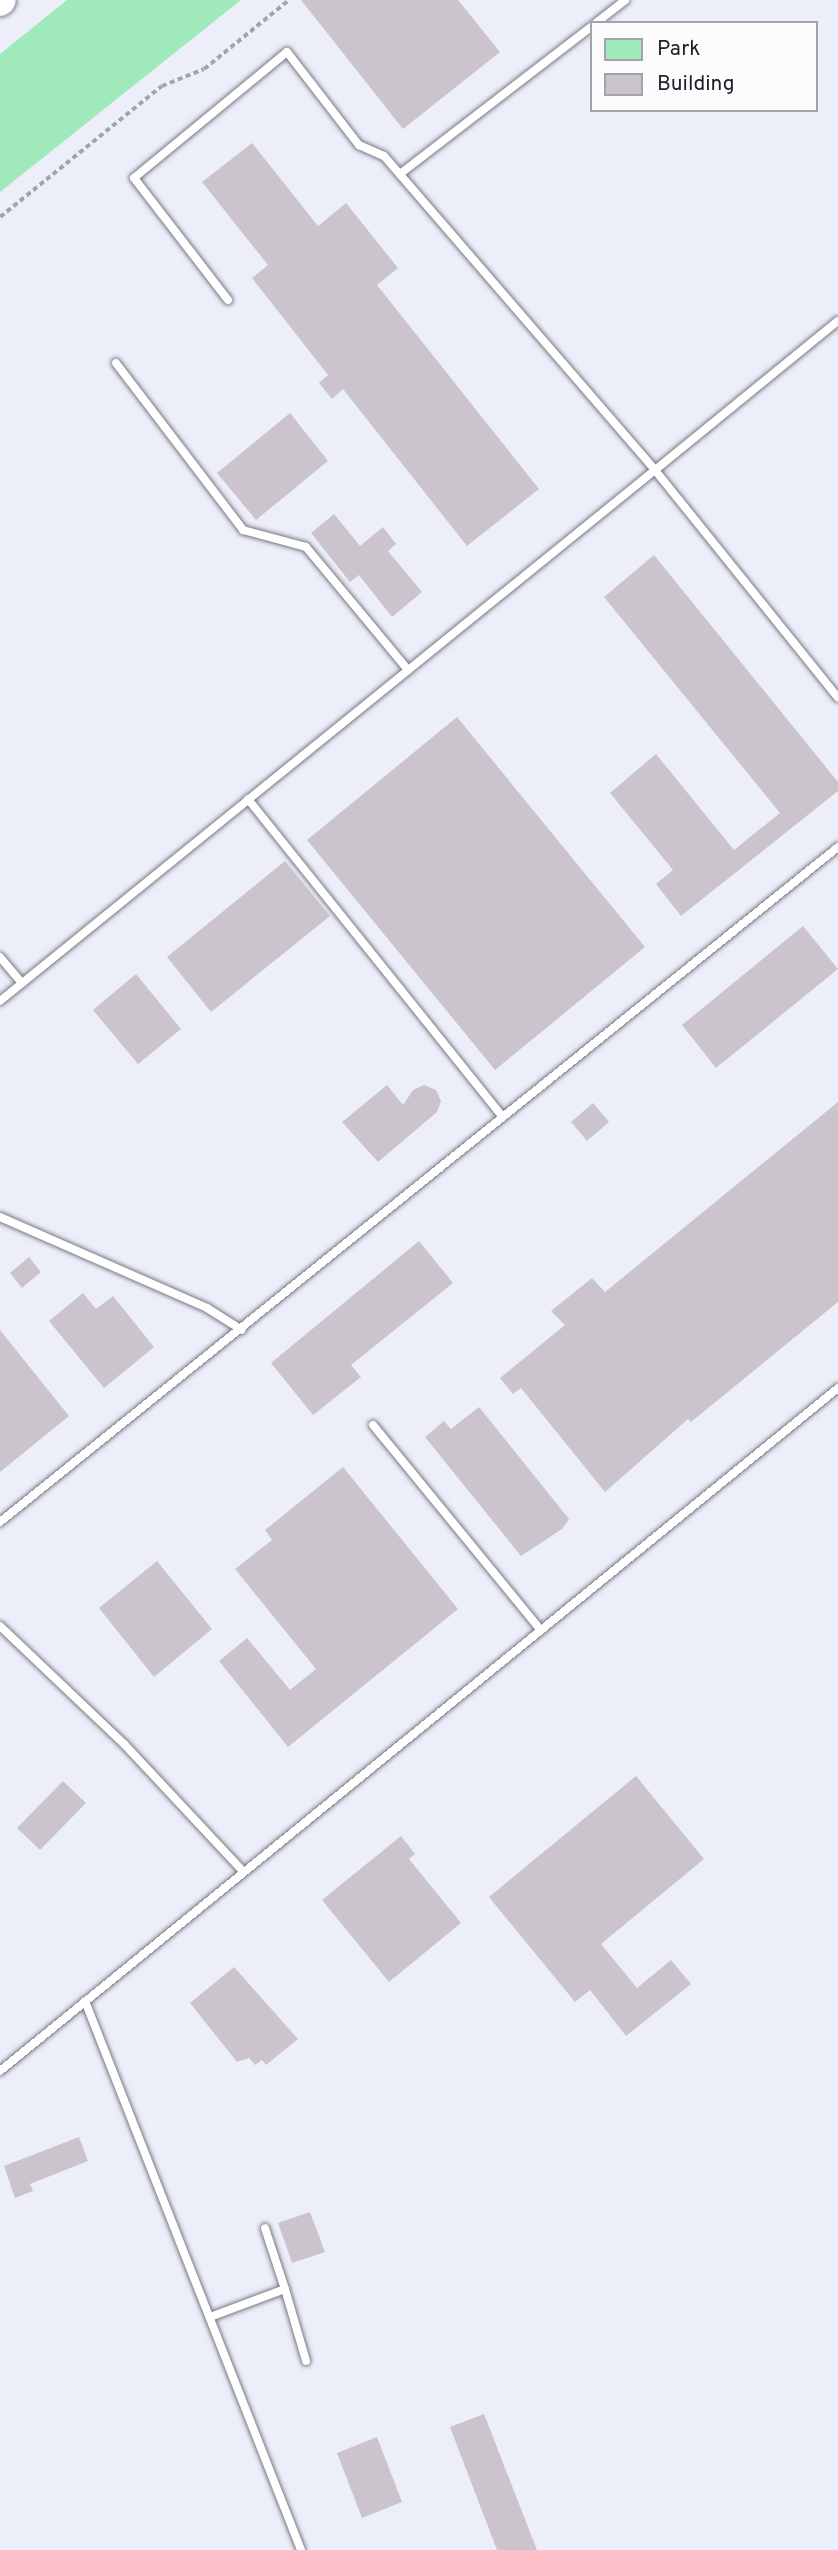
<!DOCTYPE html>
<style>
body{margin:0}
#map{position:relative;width:838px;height:2550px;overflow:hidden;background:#eceefa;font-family:Overpass,sans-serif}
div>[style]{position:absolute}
.green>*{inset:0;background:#a0e9bb}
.building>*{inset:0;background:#ccc4cd}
.path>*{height:3.5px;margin-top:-1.75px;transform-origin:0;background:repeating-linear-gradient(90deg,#a2a4ad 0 5px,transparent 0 8.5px)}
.roads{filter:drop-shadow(0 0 2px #787a84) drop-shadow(0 0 2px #787a84)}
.lane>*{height:8px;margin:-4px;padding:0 4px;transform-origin:4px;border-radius:4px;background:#fff}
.highway>*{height:30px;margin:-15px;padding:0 15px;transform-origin:15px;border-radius:15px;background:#fff}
span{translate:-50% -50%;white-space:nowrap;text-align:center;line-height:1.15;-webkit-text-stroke:6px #fcfcff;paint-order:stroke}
.legend{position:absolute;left:590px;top:21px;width:228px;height:91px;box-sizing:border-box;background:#fcfcff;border:2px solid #a4a4a8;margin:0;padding:9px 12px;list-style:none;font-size:21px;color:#202125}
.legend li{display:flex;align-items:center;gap:14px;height:35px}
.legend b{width:35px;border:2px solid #a4a4a8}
</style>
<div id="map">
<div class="green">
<div style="clip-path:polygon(67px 0,241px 0,0 192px,0 54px)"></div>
</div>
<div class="building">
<div style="clip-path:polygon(301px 0,458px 0,500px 52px,403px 129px)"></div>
<div style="clip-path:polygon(252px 143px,318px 226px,346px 203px,398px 268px,377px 285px,539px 489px,467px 546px,343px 389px,332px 399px,319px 383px,328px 375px,252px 278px,268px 265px,202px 182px)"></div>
<div style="clip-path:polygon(290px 413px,328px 461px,256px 520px,217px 473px)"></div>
<div style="clip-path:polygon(334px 514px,360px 546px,383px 527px,396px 544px,388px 551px,422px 592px,392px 617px,359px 575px,350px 582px,311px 533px)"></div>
<div style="clip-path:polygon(654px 555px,838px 782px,838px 791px,681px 916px,656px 884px,673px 870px,610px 793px,656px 754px,734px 850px,780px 813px,604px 597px)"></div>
<div style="clip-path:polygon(457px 717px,645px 947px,495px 1070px,307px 840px)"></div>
<div style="clip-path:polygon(285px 861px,330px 916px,211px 1012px,167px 957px)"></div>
<div style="clip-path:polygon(803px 926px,838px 969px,716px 1068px,682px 1025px)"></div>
<div style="clip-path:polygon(136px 974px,181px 1029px,138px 1064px,93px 1010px)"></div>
<div style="clip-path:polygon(387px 1085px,403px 1105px,413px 1090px,424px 1085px,436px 1090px,441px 1101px,437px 1112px,378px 1162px,342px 1122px)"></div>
<div style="clip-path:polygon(838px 1102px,838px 1302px,691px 1422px,688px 1419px,605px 1492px,521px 1388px,513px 1394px,500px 1378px,565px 1325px,551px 1311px,592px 1278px,605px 1292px)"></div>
<div style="clip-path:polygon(593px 1103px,609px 1122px,587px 1141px,571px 1122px)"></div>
<div style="clip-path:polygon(419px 1241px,453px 1283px,351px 1365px,361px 1377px,313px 1415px,271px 1363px)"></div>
<div style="clip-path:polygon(29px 1257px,41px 1272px,22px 1288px,10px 1273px)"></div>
<div style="clip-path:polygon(83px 1293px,96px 1309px,113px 1296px,154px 1347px,104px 1388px,49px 1321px)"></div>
<div style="clip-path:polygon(0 1330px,69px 1416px,0 1472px)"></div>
<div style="clip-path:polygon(479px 1407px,569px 1519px,562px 1529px,521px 1556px,425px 1437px,444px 1421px,451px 1429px)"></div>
<div style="clip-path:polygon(343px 1467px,458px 1609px,288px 1747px,219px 1661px,247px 1638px,290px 1690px,316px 1669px,235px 1569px,272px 1540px,265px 1530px)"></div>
<div style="clip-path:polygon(157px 1561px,212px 1629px,154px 1677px,99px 1608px)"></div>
<div style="clip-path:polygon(636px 1776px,704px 1859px,601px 1944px,637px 1988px,671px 1960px,691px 1984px,626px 2036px,590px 1990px,575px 2002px,489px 1897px)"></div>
<div style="clip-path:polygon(63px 1781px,86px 1803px,40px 1850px,17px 1828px)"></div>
<div style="clip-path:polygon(401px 1836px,415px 1854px,409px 1859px,461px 1923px,389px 1982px,322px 1900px)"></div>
<div style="clip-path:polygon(234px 1967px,298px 2039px,266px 2065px,262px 2060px,255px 2065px,249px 2058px,237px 2062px,190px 2003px)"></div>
<div style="clip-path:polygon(79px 2137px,88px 2161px,30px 2184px,33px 2191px,15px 2198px,4px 2166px)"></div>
<div style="clip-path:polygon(310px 2212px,325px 2252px,292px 2263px,278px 2223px)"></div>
<div style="clip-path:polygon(484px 2414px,537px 2550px,497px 2550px,450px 2427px)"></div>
<div style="clip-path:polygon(377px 2437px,402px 2502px,362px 2518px,337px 2453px)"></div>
</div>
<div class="path">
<div style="left:0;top:217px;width:208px;rotate:-39deg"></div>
<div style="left:162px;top:86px;width:45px;rotate:-22deg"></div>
<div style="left:204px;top:69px;width:109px;rotate:-39.1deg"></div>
</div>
<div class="roads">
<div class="lane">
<div style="left:596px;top:23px;width:37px;rotate:-38deg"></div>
<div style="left:400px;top:174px;width:241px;rotate:-37.6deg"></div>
<div style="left:228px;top:300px;width:154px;rotate:-127.6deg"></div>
<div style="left:134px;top:178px;width:198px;rotate:-39.5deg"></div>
<div style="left:287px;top:52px;width:118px;rotate:52.3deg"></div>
<div style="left:359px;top:145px;width:27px;rotate:24deg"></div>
<div style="left:384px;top:156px;width:415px;rotate:49.2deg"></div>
<div style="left:655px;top:470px;width:236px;rotate:-39.2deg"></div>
<div style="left:116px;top:363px;width:210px;rotate:52.7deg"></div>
<div style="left:243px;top:530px;width:65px;rotate:15.1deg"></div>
<div style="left:306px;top:547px;width:160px;rotate:50.3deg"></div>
<div style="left:248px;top:799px;width:406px;rotate:51.3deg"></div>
<div style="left:0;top:957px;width:34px;rotate:50deg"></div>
<div style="left:0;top:1001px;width:843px;rotate:-39.03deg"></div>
<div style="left:655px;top:470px;width:292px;rotate:51.2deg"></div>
<div style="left:0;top:1217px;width:226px;rotate:23.7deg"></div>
<div style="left:207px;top:1308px;width:41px;rotate:32.2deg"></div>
<div style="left:373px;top:1425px;width:265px;rotate:50.7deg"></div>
<div style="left:0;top:1522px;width:1076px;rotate:-38.85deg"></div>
<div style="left:0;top:1626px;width:171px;rotate:43.6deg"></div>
<div style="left:124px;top:1744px;width:174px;rotate:46.9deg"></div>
<div style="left:85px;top:2001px;width:590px;rotate:68.52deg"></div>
<div style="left:0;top:2071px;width:1081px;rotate:-39.18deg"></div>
<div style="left:285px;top:2289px;width:75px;rotate:73.7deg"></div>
<div style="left:210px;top:2317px;width:80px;rotate:-20.5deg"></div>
<div style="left:285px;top:2289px;width:64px;rotate:-108.2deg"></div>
</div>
<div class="highway">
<div style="left:0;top:1px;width:1px;rotate:-45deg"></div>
</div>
</div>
<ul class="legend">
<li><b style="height:19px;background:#a0e9bb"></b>Park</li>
<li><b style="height:19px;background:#ccc4cd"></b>Building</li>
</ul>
</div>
